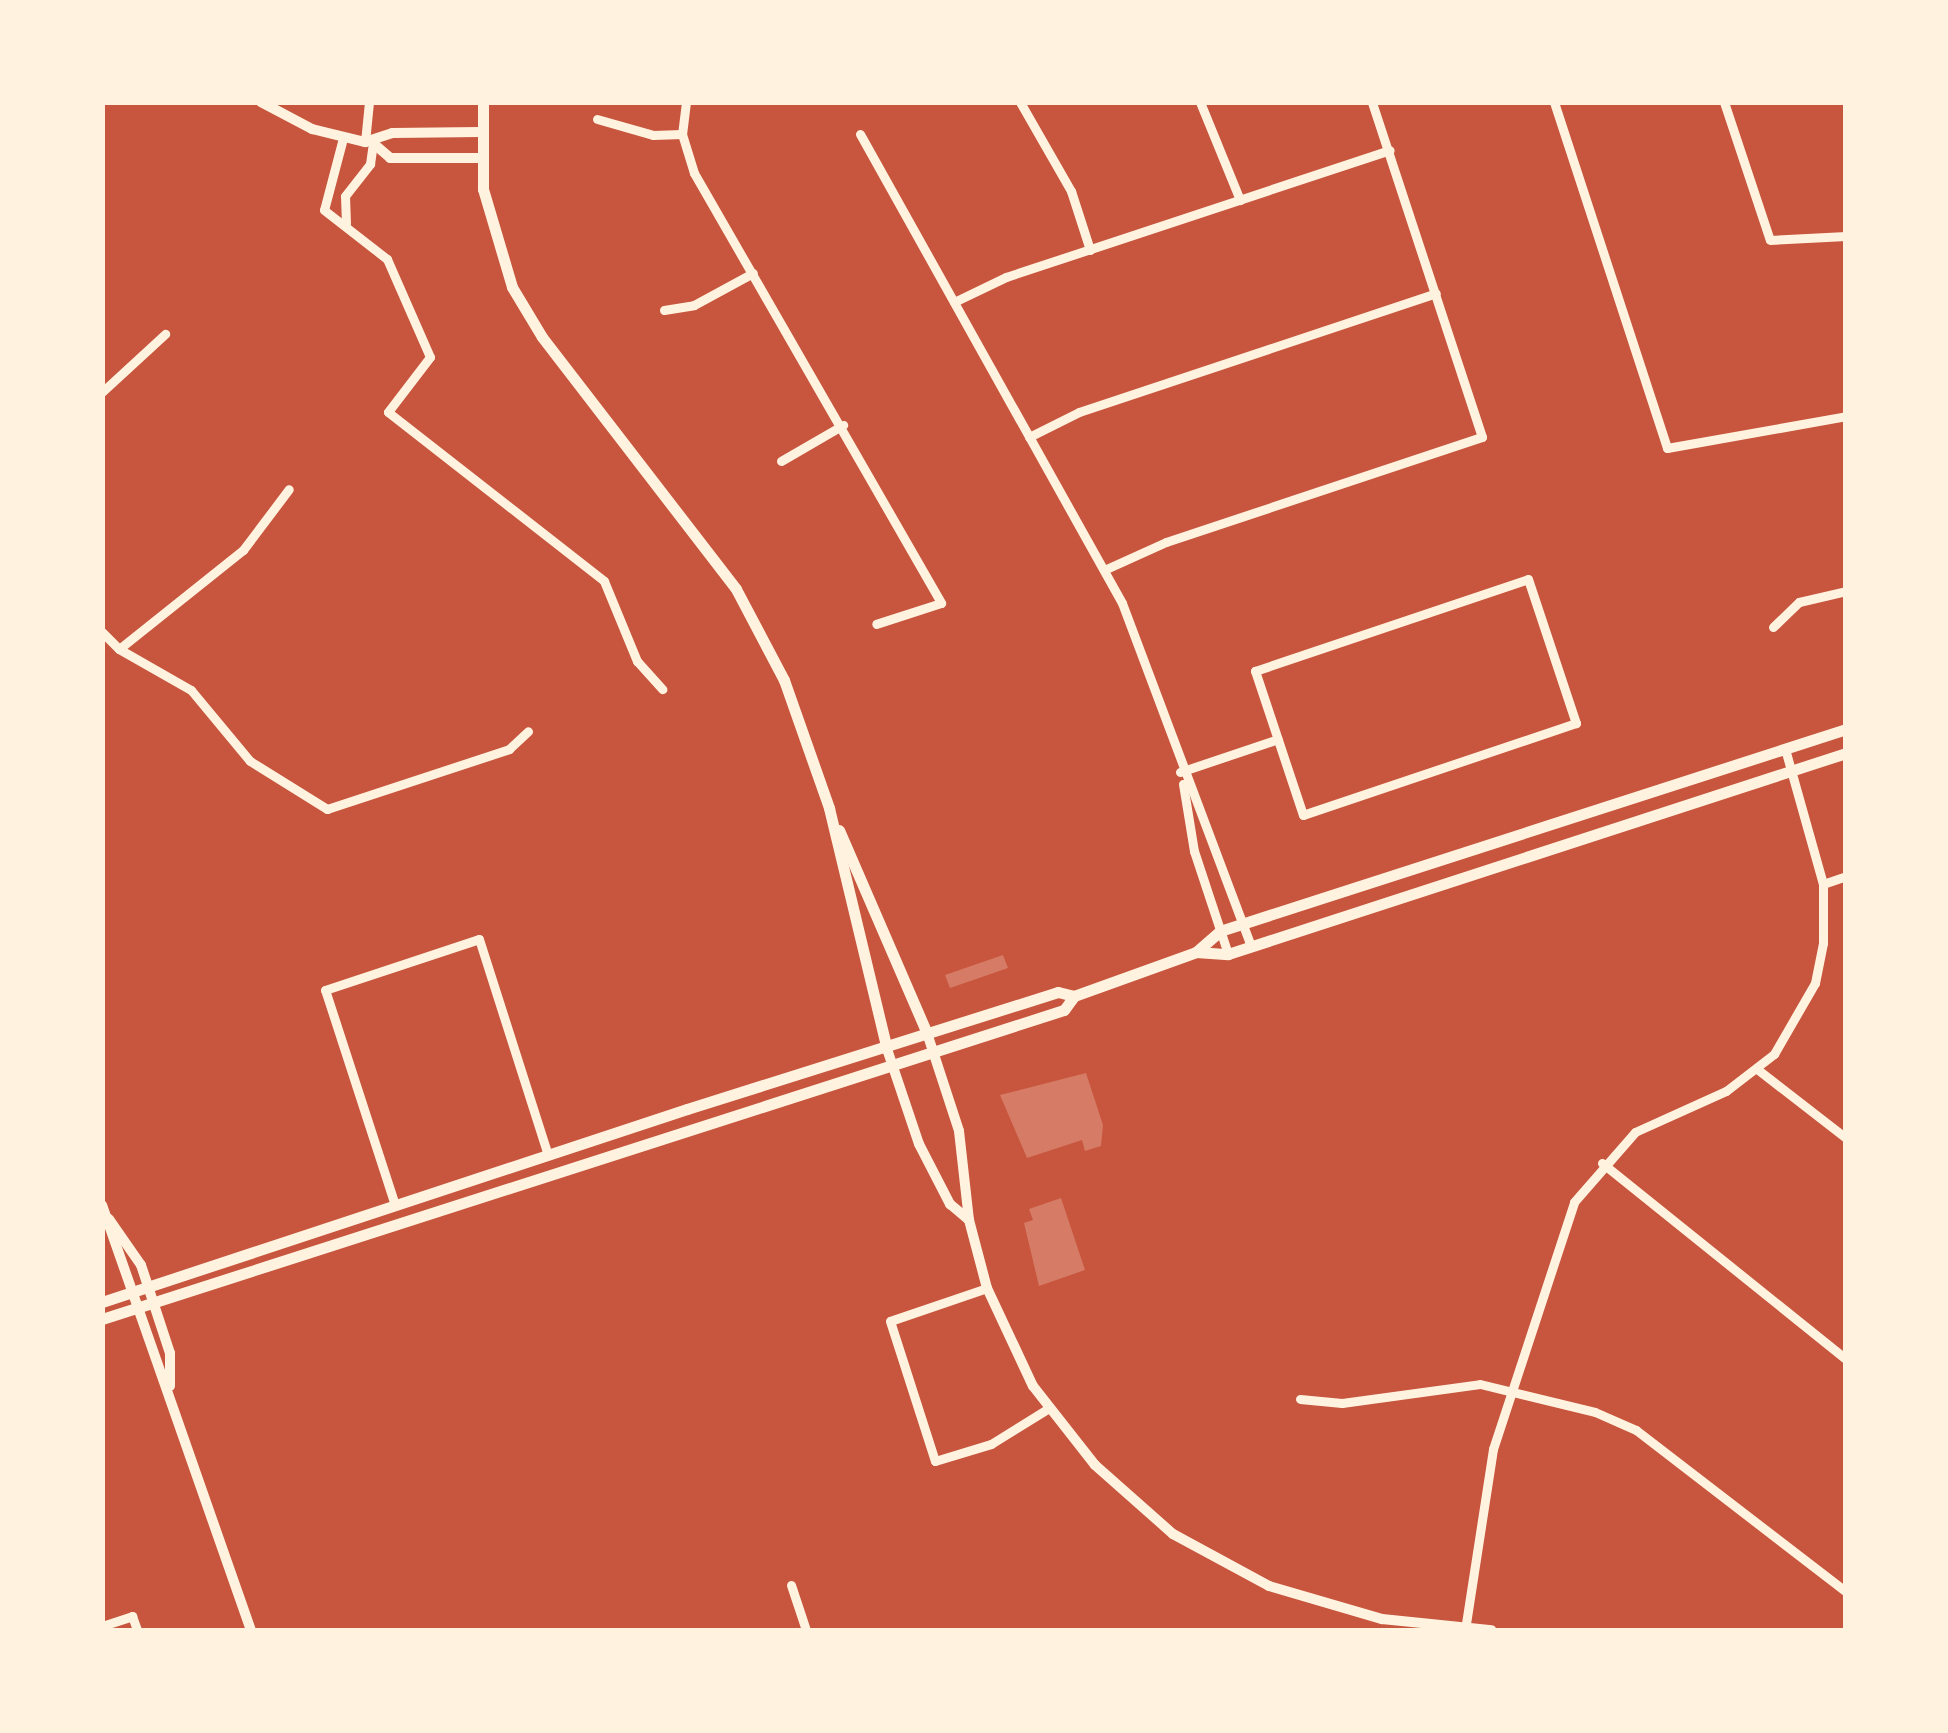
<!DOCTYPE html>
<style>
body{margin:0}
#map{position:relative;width:1948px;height:1733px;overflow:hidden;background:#c8553d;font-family:"Varela Round",sans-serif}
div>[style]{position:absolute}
.building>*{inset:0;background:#d67c66}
.minor>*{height:9px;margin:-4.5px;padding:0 4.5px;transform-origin:4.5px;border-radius:4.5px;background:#fff3e0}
.tertiary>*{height:10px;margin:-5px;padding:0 5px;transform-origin:5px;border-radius:5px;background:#fff3e0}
.secondary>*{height:11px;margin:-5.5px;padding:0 5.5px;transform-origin:5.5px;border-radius:5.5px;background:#fff3e0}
span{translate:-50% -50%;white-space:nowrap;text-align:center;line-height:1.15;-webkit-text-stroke:8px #fff3e0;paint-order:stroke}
.frame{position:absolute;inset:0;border:105px solid #fff3e0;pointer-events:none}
</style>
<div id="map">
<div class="building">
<div style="clip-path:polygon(1003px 955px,1008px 968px,950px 988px,945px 975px)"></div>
<div style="clip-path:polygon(1086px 1073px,1103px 1125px,1101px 1146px,1085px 1151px,1082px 1140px,1027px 1158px,1000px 1095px)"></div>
<div style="clip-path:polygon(1061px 1198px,1085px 1270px,1039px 1286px,1024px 1223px,1033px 1220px,1029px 1209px)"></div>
</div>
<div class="minor">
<div style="left:686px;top:102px;width:32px;rotate:97deg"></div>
<div style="left:682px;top:134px;width:41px;rotate:72.9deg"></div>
<div style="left:694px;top:173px;width:496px;rotate:60.1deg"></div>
<div style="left:941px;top:603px;width:68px;rotate:162.1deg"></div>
<div style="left:1020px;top:102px;width:103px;rotate:60.2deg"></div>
<div style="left:1071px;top:191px;width:62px;rotate:72.1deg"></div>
<div style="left:1200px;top:102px;width:106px;rotate:67.8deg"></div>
<div style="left:1554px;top:102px;width:364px;rotate:71.9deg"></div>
<div style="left:1667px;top:448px;width:182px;rotate:-10.1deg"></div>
<div style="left:1724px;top:102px;width:145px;rotate:71.6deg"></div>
<div style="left:1770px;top:240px;width:76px;rotate:-3deg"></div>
<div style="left:597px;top:119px;width:58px;rotate:15.9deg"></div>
<div style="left:653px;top:135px;width:29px;rotate:-2deg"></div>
<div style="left:860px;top:134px;width:537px;rotate:60.81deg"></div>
<div style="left:1122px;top:603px;width:366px;rotate:69.4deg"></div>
<div style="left:343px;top:138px;width:74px;rotate:104.8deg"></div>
<div style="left:324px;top:210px;width:80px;rotate:37.9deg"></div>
<div style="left:387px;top:259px;width:107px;rotate:66.3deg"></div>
<div style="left:430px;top:357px;width:69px;rotate:127.4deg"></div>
<div style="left:388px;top:412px;width:274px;rotate:38deg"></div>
<div style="left:604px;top:581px;width:87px;rotate:67.6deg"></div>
<div style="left:637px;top:661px;width:38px;rotate:48deg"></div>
<div style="left:365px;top:142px;width:40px;rotate:-84.3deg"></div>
<div style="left:346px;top:224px;width:28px;rotate:-92deg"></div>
<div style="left:345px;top:196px;width:41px;rotate:-52deg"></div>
<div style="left:370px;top:164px;width:21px;rotate:-82deg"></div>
<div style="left:954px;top:302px;width:58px;rotate:-25.7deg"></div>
<div style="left:1006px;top:277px;width:404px;rotate:-18.3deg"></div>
<div style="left:664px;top:310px;width:30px;rotate:-9deg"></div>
<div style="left:694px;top:305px;width:67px;rotate:-28.5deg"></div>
<div style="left:102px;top:392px;width:86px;rotate:-42.6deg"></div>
<div style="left:1029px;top:437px;width:56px;rotate:-26.6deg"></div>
<div style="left:1079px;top:412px;width:376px;rotate:-18.4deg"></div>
<div style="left:781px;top:461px;width:72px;rotate:-30.1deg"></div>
<div style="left:1104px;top:570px;width:68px;rotate:-24.3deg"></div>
<div style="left:1166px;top:542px;width:333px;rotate:-18.4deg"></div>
<div style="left:1482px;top:437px;width:353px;rotate:-108.2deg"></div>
<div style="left:1528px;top:579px;width:152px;rotate:71.6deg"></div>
<div style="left:1576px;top:723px;width:288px;rotate:161.4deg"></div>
<div style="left:1303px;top:815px;width:152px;rotate:-108.4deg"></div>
<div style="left:1255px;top:671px;width:288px;rotate:-18.6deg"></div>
<div style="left:1773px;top:627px;width:36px;rotate:-44deg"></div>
<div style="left:1799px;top:602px;width:48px;rotate:-13.2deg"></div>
<div style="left:102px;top:632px;width:24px;rotate:45deg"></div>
<div style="left:119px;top:649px;width:83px;rotate:29.7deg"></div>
<div style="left:191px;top:690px;width:92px;rotate:50.3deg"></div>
<div style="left:250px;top:761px;width:91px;rotate:31.9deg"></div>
<div style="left:327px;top:809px;width:192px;rotate:-18.2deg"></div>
<div style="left:509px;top:749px;width:26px;rotate:-43deg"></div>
<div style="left:119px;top:649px;width:159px;rotate:-38.6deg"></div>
<div style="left:243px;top:550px;width:76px;rotate:-53deg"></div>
<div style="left:1180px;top:772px;width:103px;rotate:-18.6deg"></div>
<div style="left:1183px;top:784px;width:68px;rotate:80.7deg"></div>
<div style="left:1194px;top:851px;width:108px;rotate:71.7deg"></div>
<div style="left:1823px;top:884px;width:24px;rotate:-19deg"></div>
<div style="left:1757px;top:1069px;width:113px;rotate:37.8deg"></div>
<div style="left:1602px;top:1163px;width:313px;rotate:38.8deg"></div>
<div style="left:395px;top:1205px;width:226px;rotate:-108deg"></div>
<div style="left:325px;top:990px;width:162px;rotate:-18.3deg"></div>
<div style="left:479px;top:939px;width:227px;rotate:72.3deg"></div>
<div style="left:987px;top:1288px;width:102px;rotate:161.2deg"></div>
<div style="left:890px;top:1321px;width:147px;rotate:72.2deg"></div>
<div style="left:935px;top:1461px;width:59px;rotate:-16.9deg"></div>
<div style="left:991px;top:1444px;width:68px;rotate:-31.8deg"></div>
<div style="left:1300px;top:1399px;width:42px;rotate:5.4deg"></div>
<div style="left:1342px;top:1403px;width:139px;rotate:-7.8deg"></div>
<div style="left:1480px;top:1384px;width:118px;rotate:13.7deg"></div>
<div style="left:1595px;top:1412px;width:45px;rotate:23.7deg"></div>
<div style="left:1636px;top:1430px;width:265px;rotate:37.6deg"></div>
<div style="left:791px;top:1585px;width:47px;rotate:71.6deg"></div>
<div style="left:102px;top:1626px;width:32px;rotate:-18deg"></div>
<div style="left:132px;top:1616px;width:15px;rotate:70deg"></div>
<div style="left:1465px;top:1630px;width:183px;rotate:-81.2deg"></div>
<div style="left:1493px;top:1449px;width:260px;rotate:-71.8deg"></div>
<div style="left:1574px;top:1202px;width:93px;rotate:-48.9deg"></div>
<div style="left:1635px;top:1132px;width:100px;rotate:-24.3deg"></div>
<div style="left:1726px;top:1091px;width:61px;rotate:-37.6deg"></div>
<div style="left:1774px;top:1054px;width:82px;rotate:-60deg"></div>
<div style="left:1815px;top:983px;width:41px;rotate:-78.7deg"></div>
<div style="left:1823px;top:943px;width:59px;rotate:-90deg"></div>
<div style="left:1823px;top:884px;width:140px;rotate:-105.7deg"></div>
</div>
<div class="tertiary">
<div style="left:261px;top:102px;width:58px;rotate:27.9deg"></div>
<div style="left:312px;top:129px;width:55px;rotate:13.8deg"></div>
<div style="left:365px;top:142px;width:28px;rotate:-18deg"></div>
<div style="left:392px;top:133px;width:88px;rotate:-0.7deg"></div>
<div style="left:373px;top:143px;width:23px;rotate:41deg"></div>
<div style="left:390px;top:158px;width:90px"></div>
<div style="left:928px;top:1036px;width:100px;rotate:71.9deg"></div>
<div style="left:959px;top:1131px;width:90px;rotate:83.6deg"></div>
<div style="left:969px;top:1220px;width:70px;rotate:75.2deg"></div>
<div style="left:987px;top:1288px;width:108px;rotate:64.9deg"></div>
<div style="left:1033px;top:1386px;width:100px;rotate:51.9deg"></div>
<div style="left:1095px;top:1465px;width:104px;rotate:41.5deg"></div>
<div style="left:1173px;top:1534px;width:109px;rotate:28.4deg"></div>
<div style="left:1269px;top:1586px;width:118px;rotate:16.3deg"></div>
<div style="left:1382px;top:1619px;width:110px;rotate:5.8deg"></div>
<div style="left:887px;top:1049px;width:100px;rotate:71.4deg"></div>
<div style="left:919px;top:1144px;width:68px;rotate:62.7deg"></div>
<div style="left:950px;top:1204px;width:25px;rotate:40deg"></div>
<div style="left:102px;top:1205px;width:450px;rotate:70.7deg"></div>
<div style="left:109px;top:1219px;width:56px;rotate:55.2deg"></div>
<div style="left:141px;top:1265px;width:93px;rotate:71.8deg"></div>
<div style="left:170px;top:1353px;width:33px;rotate:90deg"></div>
</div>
<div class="secondary">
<div style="left:483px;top:102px;width:87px;rotate:90deg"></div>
<div style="left:483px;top:189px;width:102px;rotate:73.5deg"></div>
<div style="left:512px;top:287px;width:58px;rotate:59deg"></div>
<div style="left:542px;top:337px;width:318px;rotate:52.4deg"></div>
<div style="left:736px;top:589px;width:103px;rotate:62.2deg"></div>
<div style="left:784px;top:680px;width:136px;rotate:70.6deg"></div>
<div style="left:829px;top:808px;width:248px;rotate:76.5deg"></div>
<div style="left:839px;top:830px;width:224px;rotate:66.6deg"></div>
<div style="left:1196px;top:952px;width:32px;rotate:-41deg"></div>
<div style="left:1220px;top:931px;width:658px;rotate:-17.88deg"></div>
<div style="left:102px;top:1302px;width:616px;rotate:-18.26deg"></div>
<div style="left:687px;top:1109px;width:389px;rotate:-17.5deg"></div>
<div style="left:1058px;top:992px;width:16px;rotate:14deg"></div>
<div style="left:1074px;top:996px;width:130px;rotate:-19.8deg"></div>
<div style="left:1196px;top:952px;width:32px;rotate:4deg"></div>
<div style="left:1228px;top:954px;width:650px;rotate:-18.02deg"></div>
<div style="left:102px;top:1319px;width:1010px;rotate:-17.81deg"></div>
<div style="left:1064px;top:1010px;width:17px;rotate:-54deg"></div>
</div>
<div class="frame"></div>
</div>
